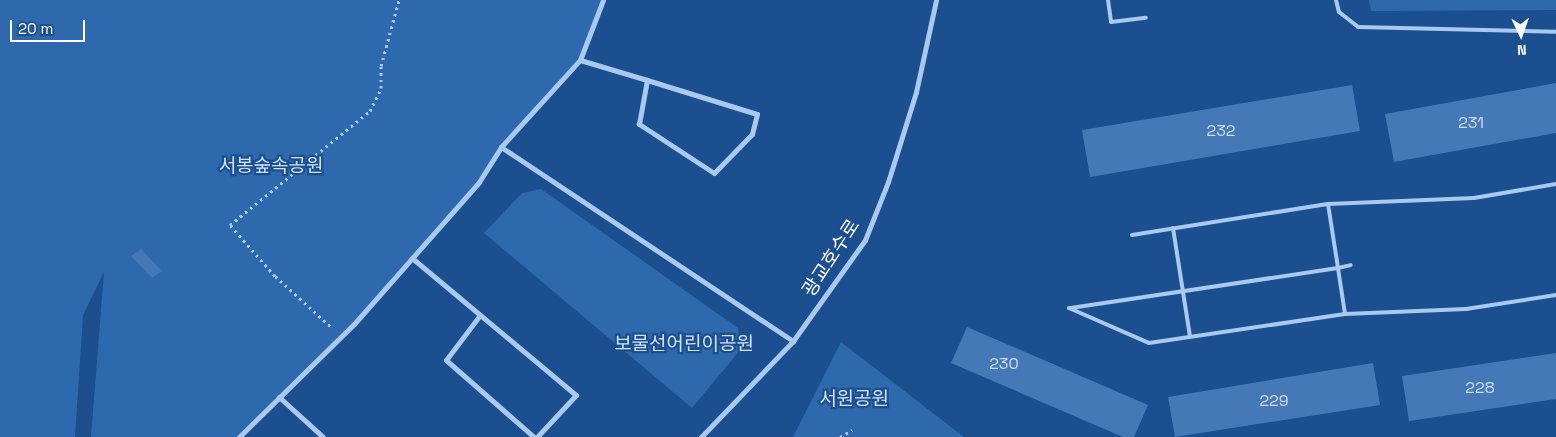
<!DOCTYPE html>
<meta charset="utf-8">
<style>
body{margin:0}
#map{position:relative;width:1556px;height:437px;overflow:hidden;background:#1b4f8f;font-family:"Space Grotesk","Noto Sans KR",sans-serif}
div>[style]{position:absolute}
.green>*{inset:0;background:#2e69ad}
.building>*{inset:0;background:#4478b7}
.path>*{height:3px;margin-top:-1.5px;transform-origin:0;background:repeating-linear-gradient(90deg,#a9c9ee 0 2.5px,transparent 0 6.5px)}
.lane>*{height:4px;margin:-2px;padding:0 2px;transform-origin:2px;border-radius:2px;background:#a9c9ee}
.street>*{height:5px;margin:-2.5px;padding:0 2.5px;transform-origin:2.5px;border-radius:2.5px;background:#a9c9ee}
span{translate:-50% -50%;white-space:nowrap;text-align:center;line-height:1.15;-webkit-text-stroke:4.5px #1b4f8f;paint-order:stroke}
.number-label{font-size:16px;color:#d0dded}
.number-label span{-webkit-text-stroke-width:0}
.park-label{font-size:19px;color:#cfe3fa}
.street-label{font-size:19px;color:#fff}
.north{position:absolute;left:1496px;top:10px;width:50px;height:50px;-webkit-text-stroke:4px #1b4f8f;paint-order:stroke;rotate:177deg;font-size:14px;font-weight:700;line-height:20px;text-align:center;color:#fff}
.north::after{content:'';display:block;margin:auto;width:18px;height:22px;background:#fff;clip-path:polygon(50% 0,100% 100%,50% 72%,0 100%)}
.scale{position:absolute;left:10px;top:20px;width:75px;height:22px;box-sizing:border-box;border:2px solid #fff;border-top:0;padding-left:6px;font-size:15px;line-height:18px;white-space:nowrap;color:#fff;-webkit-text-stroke:4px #1b4f8f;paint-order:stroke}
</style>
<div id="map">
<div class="green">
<div style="clip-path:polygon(0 0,603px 0,580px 60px,501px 147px,479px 182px,354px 324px,239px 437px,91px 437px,104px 272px,83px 315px,75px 437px,0 437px)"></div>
<div style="clip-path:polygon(1369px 0,1556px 0,1556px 10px,1371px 11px)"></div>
<div style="clip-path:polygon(541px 189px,738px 328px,741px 349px,692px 408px,484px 233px,522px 193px)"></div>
<div style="clip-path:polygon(841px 342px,964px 437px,793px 437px)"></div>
</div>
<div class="building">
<div style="clip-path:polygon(1556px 83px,1556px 133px,1394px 162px,1385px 114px)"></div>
<div style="clip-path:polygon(1352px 85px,1360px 131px,1090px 177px,1082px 130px)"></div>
<div style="clip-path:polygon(141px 249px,162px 271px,152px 278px,131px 256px)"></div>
<div style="clip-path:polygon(967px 327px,1148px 405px,1134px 437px,1123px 437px,951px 363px)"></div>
<div style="clip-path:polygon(1556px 353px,1556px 399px,1409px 421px,1402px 376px)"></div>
<div style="clip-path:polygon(1373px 363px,1380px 405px,1175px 437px,1168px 397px)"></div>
</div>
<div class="path">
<div style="left:330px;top:326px;width:74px;rotate:-137.7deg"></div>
<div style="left:275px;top:276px;width:68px;rotate:-131.4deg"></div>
<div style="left:230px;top:225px;width:181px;rotate:-39.2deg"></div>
<div style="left:370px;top:111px;width:25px;rotate:-64deg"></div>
<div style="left:381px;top:88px;width:22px;rotate:-90deg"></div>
<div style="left:381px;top:66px;width:68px;rotate:-74.7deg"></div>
<div style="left:840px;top:437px;width:14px;rotate:-30deg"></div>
</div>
<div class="lane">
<div style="left:1108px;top:0;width:22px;rotate:82deg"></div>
<div style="left:1111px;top:22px;width:35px;rotate:-7deg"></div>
<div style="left:1336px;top:0;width:12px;rotate:76deg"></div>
<div style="left:1339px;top:12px;width:24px;rotate:38deg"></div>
<div style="left:1358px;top:27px;width:198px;rotate:1.4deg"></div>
<div style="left:1328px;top:204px;width:65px;rotate:81.1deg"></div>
<div style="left:1338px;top:268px;width:13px;rotate:-13deg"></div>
<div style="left:1173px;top:228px;width:110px;rotate:81.1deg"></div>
<div style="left:1132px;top:235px;width:198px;rotate:-9deg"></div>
<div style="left:1328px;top:204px;width:146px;rotate:-2.4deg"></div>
<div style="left:1474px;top:198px;width:83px;rotate:-9.7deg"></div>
<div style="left:1345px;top:314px;width:47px;rotate:-98.7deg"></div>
<div style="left:1338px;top:268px;width:272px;rotate:171.5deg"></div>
<div style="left:1069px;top:308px;width:87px;rotate:23.6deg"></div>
<div style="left:1149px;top:343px;width:198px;rotate:-8.4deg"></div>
<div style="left:1345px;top:314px;width:121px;rotate:-2.4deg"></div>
<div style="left:1466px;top:309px;width:91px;rotate:-8.8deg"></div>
</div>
<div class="street">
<div style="left:580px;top:60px;width:70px;rotate:16.6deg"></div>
<div style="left:647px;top:80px;width:115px;rotate:17.2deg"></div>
<div style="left:757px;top:114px;width:21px;rotate:104deg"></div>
<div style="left:752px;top:134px;width:54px;rotate:134.3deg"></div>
<div style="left:714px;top:173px;width:90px;rotate:-146.8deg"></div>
<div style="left:639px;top:124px;width:45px;rotate:-79.7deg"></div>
<div style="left:501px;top:147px;width:351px;rotate:33.6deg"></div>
<div style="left:412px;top:258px;width:214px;rotate:39.9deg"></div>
<div style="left:576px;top:395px;width:57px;rotate:132.9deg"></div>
<div style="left:480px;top:315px;width:56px;rotate:127.1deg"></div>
<div style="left:446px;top:360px;width:117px;rotate:41.2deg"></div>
<div style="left:279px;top:397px;width:59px;rotate:42.3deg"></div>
<div style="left:239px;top:437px;width:161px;rotate:-44.5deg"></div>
<div style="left:354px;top:324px;width:189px;rotate:-48.6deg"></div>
<div style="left:479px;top:182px;width:41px;rotate:-57.8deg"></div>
<div style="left:501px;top:147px;width:118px;rotate:-47.8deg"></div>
<div style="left:580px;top:60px;width:64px;rotate:-69deg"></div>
<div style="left:701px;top:437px;width:133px;rotate:-46.2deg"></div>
<div style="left:793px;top:341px;width:124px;rotate:-54.5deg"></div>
<div style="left:865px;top:240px;width:62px;rotate:-68.4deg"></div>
<div style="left:888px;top:182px;width:94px;rotate:-72.7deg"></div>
<div style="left:916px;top:92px;width:94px;rotate:-77.7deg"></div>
</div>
<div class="number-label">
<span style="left:1471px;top:123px">231</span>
<span style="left:1221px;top:131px">232</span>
<span style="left:1004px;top:364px">230</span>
<span style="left:1480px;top:388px">228</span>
<span style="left:1274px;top:401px">229</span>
</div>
<div class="park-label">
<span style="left:271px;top:166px">서봉숲속공원</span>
<span style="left:684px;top:344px">보물선어린이공원</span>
<span style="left:854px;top:399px">서원공원</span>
</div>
<div class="street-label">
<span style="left:831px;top:258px;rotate:-57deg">광교호수로</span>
</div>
<div class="north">N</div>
<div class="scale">20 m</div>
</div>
